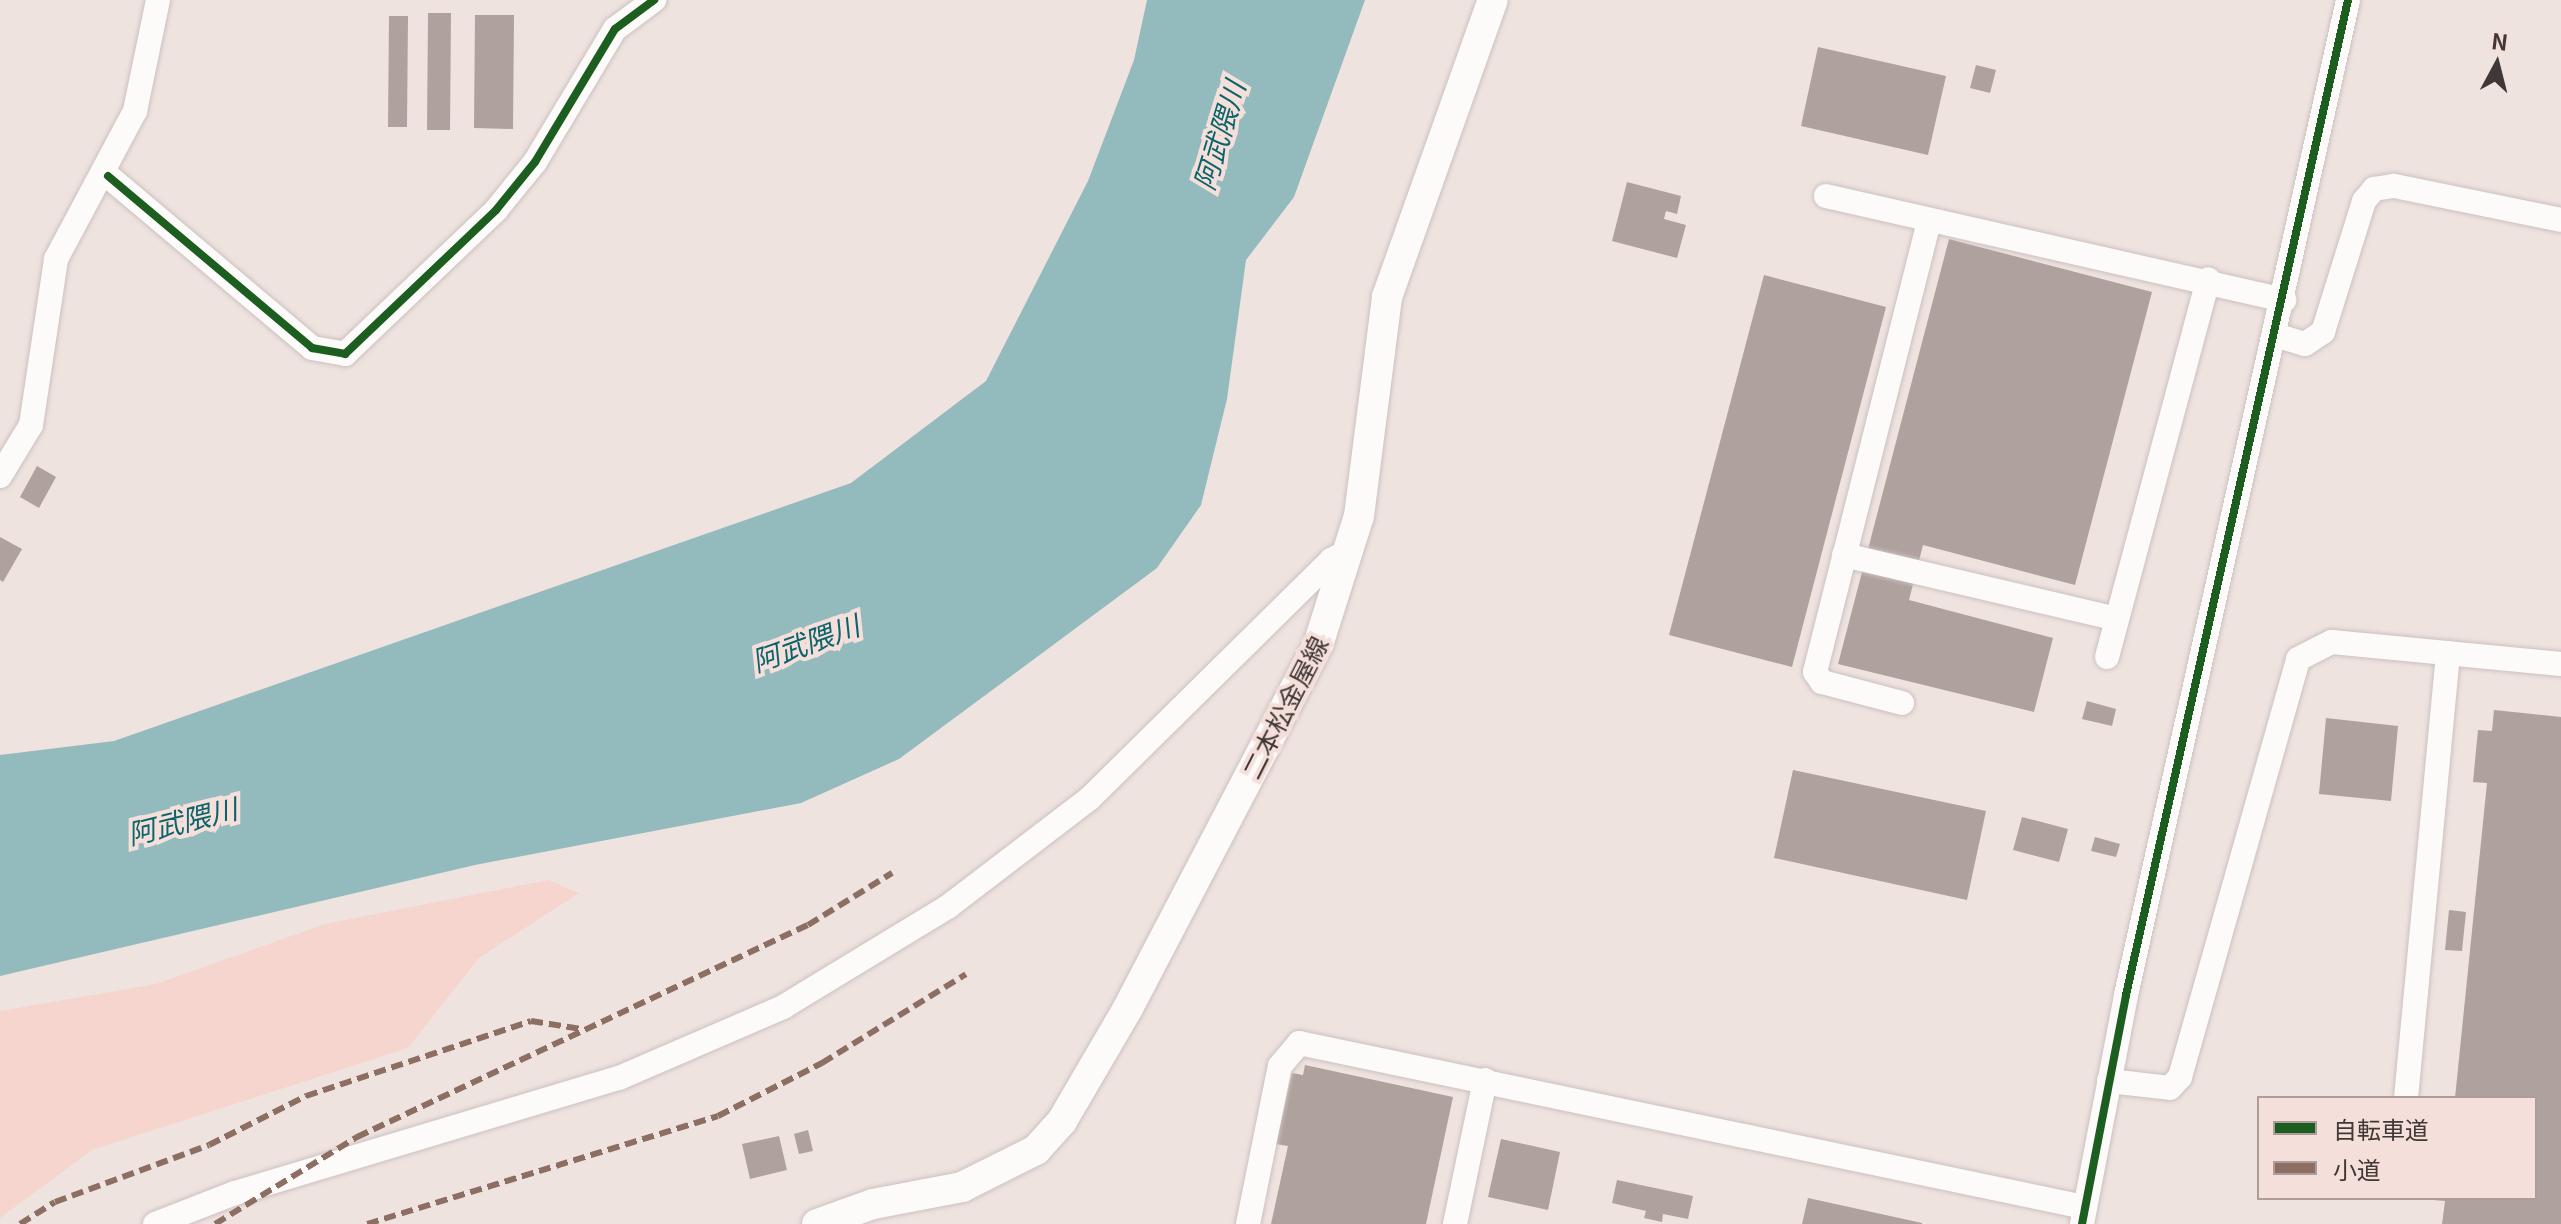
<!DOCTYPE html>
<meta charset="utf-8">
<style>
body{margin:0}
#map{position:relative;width:2561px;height:1224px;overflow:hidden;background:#efe3e0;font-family:Georgia,"Noto Sans JP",serif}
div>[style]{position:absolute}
.green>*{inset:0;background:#f6d5ce}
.water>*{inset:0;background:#93babd}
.building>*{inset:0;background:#afa19d}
.roads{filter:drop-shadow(0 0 2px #cbc1bf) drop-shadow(0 0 2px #cbc1bf)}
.minor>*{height:24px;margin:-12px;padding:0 12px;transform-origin:12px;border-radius:12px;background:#fdfbfa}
.major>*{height:30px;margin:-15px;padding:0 15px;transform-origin:15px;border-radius:15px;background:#fdfbfa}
.quiet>*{height:6px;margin-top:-3px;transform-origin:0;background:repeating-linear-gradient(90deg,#8d6e63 0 12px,transparent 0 18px)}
.cycleway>*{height:8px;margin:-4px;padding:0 4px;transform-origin:4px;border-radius:4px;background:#1b5e20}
span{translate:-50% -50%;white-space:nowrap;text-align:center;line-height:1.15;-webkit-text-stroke:8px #f5dfda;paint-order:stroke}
.street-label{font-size:26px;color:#403836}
.water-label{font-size:28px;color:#0c646b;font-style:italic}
.legend{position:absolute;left:2257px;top:1096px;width:280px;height:104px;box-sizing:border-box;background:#f5dfda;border:2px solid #ad9c98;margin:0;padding:10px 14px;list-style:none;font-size:24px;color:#403836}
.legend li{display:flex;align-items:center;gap:16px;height:40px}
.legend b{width:40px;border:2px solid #ad9c98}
.north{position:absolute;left:2457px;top:24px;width:80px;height:80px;-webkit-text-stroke:6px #f5dfda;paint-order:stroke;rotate:7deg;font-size:22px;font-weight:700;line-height:32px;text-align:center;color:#403836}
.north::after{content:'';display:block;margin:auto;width:28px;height:36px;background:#403836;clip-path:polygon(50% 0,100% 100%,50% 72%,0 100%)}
</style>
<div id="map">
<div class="green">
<div style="clip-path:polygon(548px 880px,579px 893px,479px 958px,408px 1048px,92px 1150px,0 1218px,0 1011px,156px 984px,325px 924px)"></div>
</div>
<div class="water">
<div style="clip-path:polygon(1147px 0,1365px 0,1294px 197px,1246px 260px,1227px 399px,1201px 505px,1157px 568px,899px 759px,801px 803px,475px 865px,0 976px,0 755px,114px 741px,851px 483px,986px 381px,1088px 181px,1134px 60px)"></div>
</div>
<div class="building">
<div style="clip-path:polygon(428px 13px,451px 13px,450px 130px,427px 130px)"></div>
<div style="clip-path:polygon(475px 15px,514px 15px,513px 129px,474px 128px)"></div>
<div style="clip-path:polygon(389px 16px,408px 16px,407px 127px,388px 127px)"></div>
<div style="clip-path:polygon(1818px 47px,1946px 76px,1928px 155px,1801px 126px)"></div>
<div style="clip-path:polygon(1976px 65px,1996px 70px,1990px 93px,1970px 88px)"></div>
<div style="clip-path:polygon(1627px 182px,1681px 196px,1677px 214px,1666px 211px,1664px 219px,1686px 225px,1677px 258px,1612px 241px)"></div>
<div style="clip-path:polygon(1949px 239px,2152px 292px,2075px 585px,1923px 545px,1909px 600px,2053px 638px,2034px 712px,1838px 664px)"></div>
<div style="clip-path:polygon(1764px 275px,1886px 307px,1792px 667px,1669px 635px)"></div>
<div style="clip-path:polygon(37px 466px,56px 477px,39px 508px,20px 497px)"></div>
<div style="clip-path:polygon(0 537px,22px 549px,3px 582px,0 580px)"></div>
<div style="clip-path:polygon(2087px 701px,2116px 709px,2112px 726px,2082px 719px)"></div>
<div style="clip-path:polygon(2494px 710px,2561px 717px,2561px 1224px,2442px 1224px,2445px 1201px,2433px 1200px,2535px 1198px,2535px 1098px,2455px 1098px,2487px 783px,2473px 782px,2478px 730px,2492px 731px)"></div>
<div style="clip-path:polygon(2326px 718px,2398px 726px,2391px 801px,2319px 794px)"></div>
<div style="clip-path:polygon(1793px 770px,1986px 811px,1967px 900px,1774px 858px)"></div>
<div style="clip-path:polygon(2022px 817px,2068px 829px,2059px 862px,2013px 850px)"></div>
<div style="clip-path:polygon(2095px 837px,2120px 844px,2116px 857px,2091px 851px)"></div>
<div style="clip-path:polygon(2449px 910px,2466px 912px,2462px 951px,2445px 950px)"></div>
<div style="clip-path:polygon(1305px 1065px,1453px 1097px,1426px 1224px,1271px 1224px,1288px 1146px,1276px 1144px,1292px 1073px,1303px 1075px)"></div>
<div style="clip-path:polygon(808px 1130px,813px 1151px,799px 1154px,794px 1134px)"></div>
<div style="clip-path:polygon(779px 1136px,787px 1170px,750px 1179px,742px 1144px)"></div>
<div style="clip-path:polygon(1501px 1139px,1560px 1152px,1548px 1210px,1488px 1197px)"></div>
<div style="clip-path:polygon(1617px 1180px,1693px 1196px,1688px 1219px,1663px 1214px,1662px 1222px,1644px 1218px,1646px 1211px,1612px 1203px)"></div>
<div style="clip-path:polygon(1808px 1198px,1922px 1223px,1922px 1224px,1802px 1224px)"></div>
</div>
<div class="roads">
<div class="minor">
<div style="left:108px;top:176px;width:267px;rotate:40.1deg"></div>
<div style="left:312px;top:348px;width:34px;rotate:10deg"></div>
<div style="left:345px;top:354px;width:209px;rotate:-43.6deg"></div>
<div style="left:496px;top:210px;width:62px;rotate:-50.9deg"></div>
<div style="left:535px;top:162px;width:155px;rotate:-59deg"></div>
<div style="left:615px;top:29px;width:49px;rotate:-36.6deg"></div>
<div style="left:1826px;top:196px;width:470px;rotate:12.8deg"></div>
<div style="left:2275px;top:335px;width:31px;rotate:17deg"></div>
<div style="left:2305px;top:344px;width:22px;rotate:-34deg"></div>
<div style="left:2323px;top:332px;width:137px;rotate:-72.6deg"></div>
<div style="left:2364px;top:201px;width:16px;rotate:-50deg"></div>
<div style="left:2374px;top:189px;width:20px;rotate:-9deg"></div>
<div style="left:2394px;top:186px;width:170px;rotate:11.5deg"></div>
<div style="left:0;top:476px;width:60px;rotate:-58.7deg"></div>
<div style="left:31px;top:425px;width:168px;rotate:-81.4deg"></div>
<div style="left:56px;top:259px;width:168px;rotate:-61.9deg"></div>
<div style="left:135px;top:111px;width:113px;rotate:-78.3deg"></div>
<div style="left:1844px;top:555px;width:280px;rotate:13.2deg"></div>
<div style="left:2107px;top:657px;width:391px;rotate:-75deg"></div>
<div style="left:1902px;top:703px;width:83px;rotate:-165.3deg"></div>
<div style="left:1822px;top:682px;width:12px;rotate:-125deg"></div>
<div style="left:1815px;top:672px;width:465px;rotate:-75.8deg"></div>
<div style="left:2109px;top:1081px;width:61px;rotate:6.5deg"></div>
<div style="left:2170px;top:1088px;width:15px;rotate:-48deg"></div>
<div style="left:2180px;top:1077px;width:434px;rotate:-74.2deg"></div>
<div style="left:2298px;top:659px;width:38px;rotate:-27deg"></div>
<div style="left:2332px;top:642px;width:230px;rotate:5.5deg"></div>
<div style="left:2406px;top:1098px;width:447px;rotate:-84.6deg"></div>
<div style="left:155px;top:1224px;width:86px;rotate:-21.2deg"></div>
<div style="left:235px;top:1193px;width:401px;rotate:-16.7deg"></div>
<div style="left:619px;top:1078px;width:179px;rotate:-23.4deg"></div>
<div style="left:783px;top:1007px;width:194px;rotate:-31.3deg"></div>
<div style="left:949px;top:906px;width:176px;rotate:-37.4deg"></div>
<div style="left:1089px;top:799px;width:340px;rotate:-44.6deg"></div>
<div style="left:1331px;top:560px;width:19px;rotate:-25deg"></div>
<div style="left:1248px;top:1224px;width:161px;rotate:-78.6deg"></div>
<div style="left:1280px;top:1066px;width:30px;rotate:-50deg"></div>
<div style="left:1299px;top:1043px;width:802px;rotate:11.8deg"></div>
<div style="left:1455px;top:1224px;width:147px;rotate:-78.2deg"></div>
<div style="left:2082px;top:1224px;width:233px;rotate:-79.1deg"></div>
<div style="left:2126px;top:995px;width:1019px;rotate:-77.42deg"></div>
</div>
<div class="major">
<div style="left:817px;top:1224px;width:59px;rotate:-19.7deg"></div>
<div style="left:873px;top:1204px;width:91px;rotate:-10.8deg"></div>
<div style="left:962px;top:1187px;width:83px;rotate:-26.6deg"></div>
<div style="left:1036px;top:1150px;width:39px;rotate:-48deg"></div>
<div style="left:1062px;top:1121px;width:131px;rotate:-59.7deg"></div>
<div style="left:1128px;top:1008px;width:413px;rotate:-62.4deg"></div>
<div style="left:1319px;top:642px;width:132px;rotate:-72.4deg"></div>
<div style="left:1359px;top:516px;width:221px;rotate:-82.7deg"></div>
<div style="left:1387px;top:297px;width:315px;rotate:-70.4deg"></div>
</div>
</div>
<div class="quiet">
<div style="left:20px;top:1224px;width:41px;rotate:-32.2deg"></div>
<div style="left:55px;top:1202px;width:164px;rotate:-20.3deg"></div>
<div style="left:209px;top:1145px;width:109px;rotate:-26.8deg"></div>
<div style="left:306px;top:1096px;width:237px;rotate:-18.4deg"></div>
<div style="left:531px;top:1021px;width:51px;rotate:9.1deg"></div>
<div style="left:215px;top:1224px;width:167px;rotate:-31.5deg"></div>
<div style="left:357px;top:1137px;width:498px;rotate:-25.2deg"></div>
<div style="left:808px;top:925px;width:99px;rotate:-31.8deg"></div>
<div style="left:367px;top:1224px;width:367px;rotate:-17.1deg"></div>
<div style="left:718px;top:1116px;width:117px;rotate:-27deg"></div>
<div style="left:822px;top:1063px;width:169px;rotate:-31.7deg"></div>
</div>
<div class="cycleway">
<div style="left:108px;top:176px;width:267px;rotate:40.1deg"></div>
<div style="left:312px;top:348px;width:34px;rotate:10deg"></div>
<div style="left:345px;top:354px;width:209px;rotate:-43.6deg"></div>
<div style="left:496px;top:210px;width:62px;rotate:-50.9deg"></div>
<div style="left:535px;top:162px;width:155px;rotate:-59deg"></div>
<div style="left:615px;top:29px;width:49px;rotate:-36.6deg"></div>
<div style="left:2082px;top:1224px;width:233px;rotate:-79.1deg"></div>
<div style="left:2126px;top:995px;width:1019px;rotate:-77.42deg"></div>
</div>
<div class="street-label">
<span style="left:1284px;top:707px;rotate:-63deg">二本松金屋線</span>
</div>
<div class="water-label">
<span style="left:1218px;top:135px;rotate:-73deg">阿武隈川</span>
<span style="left:805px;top:642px;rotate:-20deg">阿武隈川</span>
<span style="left:182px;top:820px;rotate:-14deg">阿武隈川</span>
</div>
<ul class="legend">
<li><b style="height:10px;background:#1b5e20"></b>自転車道</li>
<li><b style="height:10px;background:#8d6e63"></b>小道</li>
</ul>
<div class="north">N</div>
</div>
